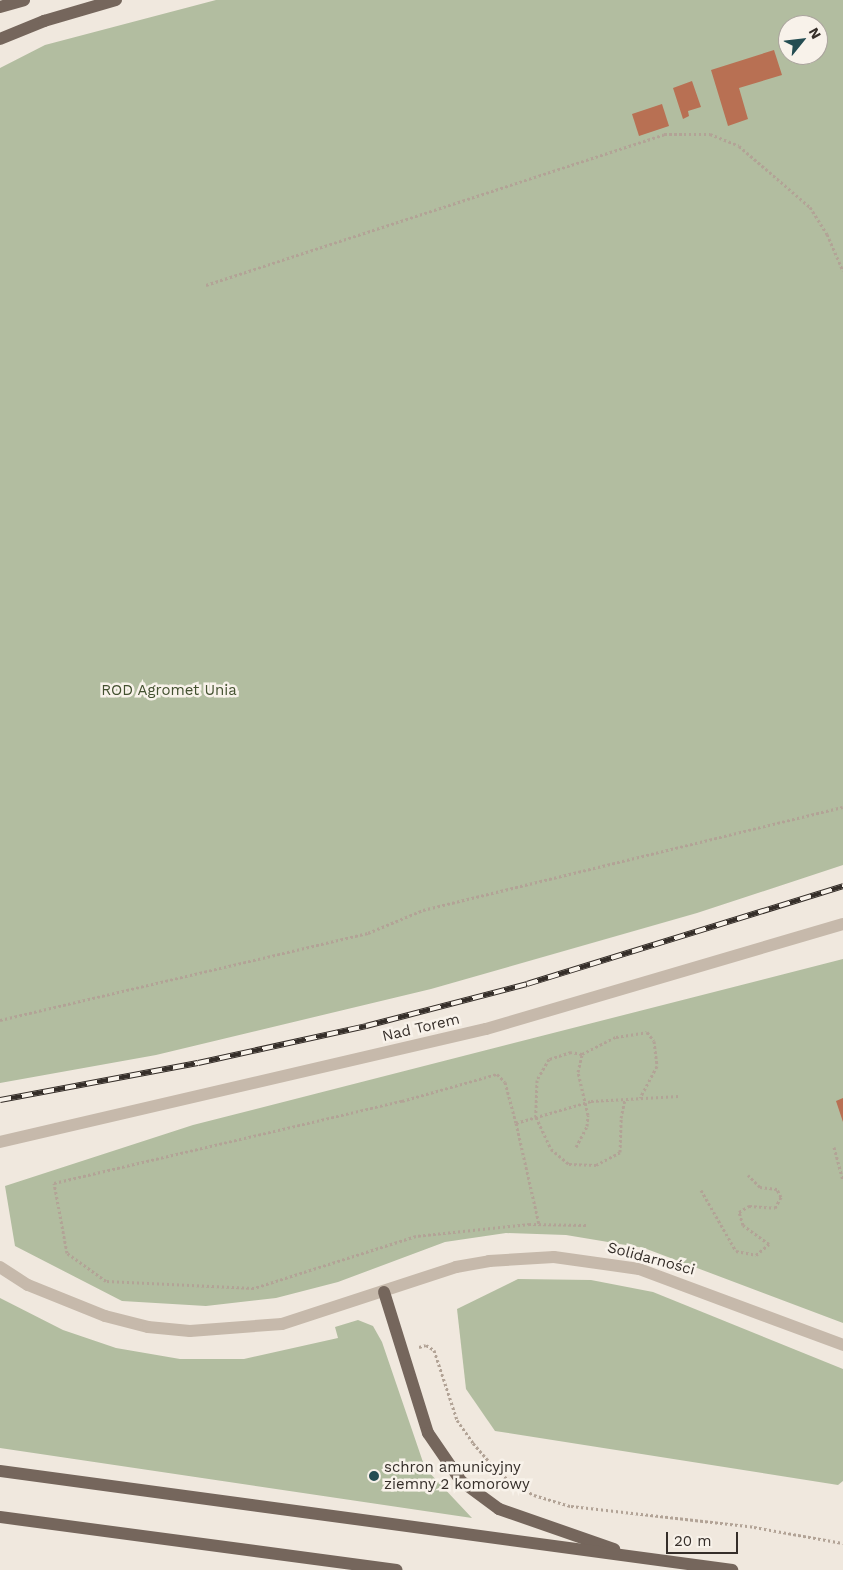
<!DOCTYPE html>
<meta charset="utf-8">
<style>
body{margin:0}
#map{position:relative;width:843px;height:1570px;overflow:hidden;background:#f0e8de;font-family:"Work Sans",sans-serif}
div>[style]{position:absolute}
.green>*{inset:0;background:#b2bda0}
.building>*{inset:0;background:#b87053}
.path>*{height:3px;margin-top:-1.5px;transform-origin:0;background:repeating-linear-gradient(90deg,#b2a396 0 2.5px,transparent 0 5px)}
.minor>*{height:12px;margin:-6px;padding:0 6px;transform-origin:6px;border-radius:6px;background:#c6b9ab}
.major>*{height:12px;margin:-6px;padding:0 6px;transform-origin:6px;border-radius:6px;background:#75665c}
.rail>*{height:5.5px;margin-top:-2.75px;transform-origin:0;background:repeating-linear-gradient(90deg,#f8f2ea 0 11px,#352e29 0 22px);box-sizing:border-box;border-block:1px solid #352e29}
.dots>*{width:14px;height:14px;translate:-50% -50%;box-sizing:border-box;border:2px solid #f8f2ea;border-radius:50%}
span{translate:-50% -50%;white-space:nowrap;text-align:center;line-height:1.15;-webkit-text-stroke:5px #f8f2ea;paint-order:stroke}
.park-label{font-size:15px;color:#435130}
.street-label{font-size:15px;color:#352e29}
.poi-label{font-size:15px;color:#352e29}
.left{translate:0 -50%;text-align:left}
.north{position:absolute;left:778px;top:15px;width:50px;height:50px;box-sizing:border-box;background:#f8f2ea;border:1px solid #aaa49d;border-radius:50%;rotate:61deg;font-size:14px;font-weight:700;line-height:20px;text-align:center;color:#352e29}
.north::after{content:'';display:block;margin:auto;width:18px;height:22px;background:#244d52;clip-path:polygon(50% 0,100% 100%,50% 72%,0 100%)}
.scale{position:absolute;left:666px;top:1532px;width:72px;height:22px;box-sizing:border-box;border:2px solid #352e29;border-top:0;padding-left:6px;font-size:15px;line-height:18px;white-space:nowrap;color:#352e29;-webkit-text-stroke:4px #f8f2ea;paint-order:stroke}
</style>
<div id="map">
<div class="green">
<div style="clip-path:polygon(evenodd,216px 0,843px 0,843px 865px,697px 913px,431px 989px,156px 1055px,0 1083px,0 68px,45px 45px,216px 0,788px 25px,818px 25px,818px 55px,788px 55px,788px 25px)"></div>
<div style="clip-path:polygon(843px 959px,843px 1323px,644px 1248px,566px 1235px,506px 1233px,445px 1242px,338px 1282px,276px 1298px,206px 1306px,122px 1301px,15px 1246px,5px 1186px,193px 1125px)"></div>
<div style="clip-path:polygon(518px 1279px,591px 1280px,653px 1292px,843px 1369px,843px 1481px,838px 1485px,495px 1431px,466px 1389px,457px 1309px)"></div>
<div style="clip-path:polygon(0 1298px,63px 1330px,116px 1348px,180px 1359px,244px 1359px,338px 1338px,335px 1327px,358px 1320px,373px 1326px,382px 1342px,425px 1468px,472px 1518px,0 1448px)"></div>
</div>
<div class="building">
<div style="clip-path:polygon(774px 50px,782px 75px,739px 88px,748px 119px,728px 126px,711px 70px)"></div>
<div style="clip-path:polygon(692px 81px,701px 107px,688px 111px,689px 116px,683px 119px,673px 88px)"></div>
<div style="clip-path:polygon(662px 104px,669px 126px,639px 136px,632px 114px)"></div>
<div style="clip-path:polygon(843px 1098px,843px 1122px,836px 1101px)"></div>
</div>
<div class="path">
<div style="left:206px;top:285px;width:482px;rotate:-18.2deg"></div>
<div style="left:664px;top:134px;width:46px"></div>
<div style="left:710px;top:134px;width:31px;rotate:22deg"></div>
<div style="left:739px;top:146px;width:94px;rotate:40.7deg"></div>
<div style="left:810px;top:207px;width:32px;rotate:58deg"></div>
<div style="left:827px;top:234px;width:40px;rotate:66.6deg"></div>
<div style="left:0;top:1020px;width:378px;rotate:-13.3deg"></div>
<div style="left:368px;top:933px;width:60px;rotate:-22.7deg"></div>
<div style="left:423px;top:910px;width:432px;rotate:-13.8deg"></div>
<div style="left:582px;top:1054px;width:38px;rotate:-27deg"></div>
<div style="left:616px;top:1037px;width:31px;rotate:-9deg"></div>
<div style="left:647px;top:1032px;width:11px;rotate:52deg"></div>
<div style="left:654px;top:1041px;width:25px;rotate:83deg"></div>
<div style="left:657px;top:1066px;width:36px;rotate:118deg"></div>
<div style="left:516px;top:1123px;width:104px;rotate:77.2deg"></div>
<div style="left:576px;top:1147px;width:24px;rotate:-62deg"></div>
<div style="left:587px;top:1126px;width:11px;rotate:-85deg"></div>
<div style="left:588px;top:1115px;width:44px;rotate:-103.1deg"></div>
<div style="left:578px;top:1072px;width:18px;rotate:-77deg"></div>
<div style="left:582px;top:1054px;width:11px;rotate:-170deg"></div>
<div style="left:571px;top:1052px;width:23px;rotate:162deg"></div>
<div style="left:549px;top:1059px;width:24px;rotate:120deg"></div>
<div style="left:537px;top:1080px;width:37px;rotate:92deg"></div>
<div style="left:536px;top:1117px;width:35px;rotate:65deg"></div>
<div style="left:551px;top:1149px;width:23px;rotate:40deg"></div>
<div style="left:569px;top:1164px;width:27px;rotate:2deg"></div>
<div style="left:596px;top:1165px;width:27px;rotate:-28deg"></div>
<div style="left:620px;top:1152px;width:34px;rotate:-88deg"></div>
<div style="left:621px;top:1118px;width:19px;rotate:-78deg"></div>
<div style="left:834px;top:1147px;width:34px;rotate:75deg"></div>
<div style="left:701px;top:1190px;width:70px;rotate:60.2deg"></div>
<div style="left:736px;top:1251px;width:20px;rotate:11deg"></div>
<div style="left:756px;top:1255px;width:17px;rotate:-40deg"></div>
<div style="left:769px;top:1244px;width:32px;rotate:-144deg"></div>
<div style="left:743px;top:1225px;width:14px;rotate:-107deg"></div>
<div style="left:739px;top:1212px;width:12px;rotate:-31deg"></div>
<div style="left:749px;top:1206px;width:26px;rotate:4deg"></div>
<div style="left:775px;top:1208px;width:13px;rotate:-61deg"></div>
<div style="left:781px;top:1197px;width:9px;rotate:-117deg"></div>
<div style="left:777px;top:1189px;width:17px;rotate:-173deg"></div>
<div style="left:760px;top:1187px;width:17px;rotate:-135deg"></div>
<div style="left:586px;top:1225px;width:56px;rotate:-179deg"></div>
<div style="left:530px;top:1224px;width:115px;rotate:174deg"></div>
<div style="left:416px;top:1236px;width:170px;rotate:162.2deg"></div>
<div style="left:254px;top:1288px;width:148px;rotate:-177.3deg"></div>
<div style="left:106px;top:1281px;width:48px;rotate:-144.3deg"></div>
<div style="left:67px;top:1253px;width:71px;rotate:-100.5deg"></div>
<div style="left:54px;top:1183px;width:358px;rotate:-13.3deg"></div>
<div style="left:402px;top:1101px;width:99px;rotate:-15.9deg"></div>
<div style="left:497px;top:1074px;width:11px;rotate:45deg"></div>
<div style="left:505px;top:1082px;width:42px;rotate:75deg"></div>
<div style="left:516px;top:1123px;width:78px;rotate:-16.3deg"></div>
<div style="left:591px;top:1101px;width:88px;rotate:-3.3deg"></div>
<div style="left:419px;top:1347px;width:7px;rotate:-16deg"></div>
<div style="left:426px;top:1345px;width:9px;rotate:32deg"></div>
<div style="left:434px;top:1350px;width:74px;rotate:71.8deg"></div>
<div style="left:457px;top:1420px;width:28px;rotate:55deg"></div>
<div style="left:473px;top:1443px;width:41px;rotate:48.9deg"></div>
<div style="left:500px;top:1474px;width:40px;rotate:32deg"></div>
<div style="left:534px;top:1495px;width:39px;rotate:17deg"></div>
<div style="left:571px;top:1506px;width:184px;rotate:6.5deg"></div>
<div style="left:754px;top:1527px;width:90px;rotate:10.2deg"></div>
</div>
<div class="minor">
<div style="left:0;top:1142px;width:499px;rotate:-13.1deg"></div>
<div style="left:486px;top:1029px;width:372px;rotate:-16.4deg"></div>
<div style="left:0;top:1267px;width:33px;rotate:33deg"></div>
<div style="left:28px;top:1285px;width:83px;rotate:21.9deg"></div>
<div style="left:105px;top:1316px;width:44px;rotate:14.3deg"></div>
<div style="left:148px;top:1327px;width:42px;rotate:5.4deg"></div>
<div style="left:190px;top:1331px;width:92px;rotate:-4.4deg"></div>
<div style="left:282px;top:1324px;width:183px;rotate:-18.1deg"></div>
<div style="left:456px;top:1267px;width:34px;rotate:-10deg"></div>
<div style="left:489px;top:1261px;width:65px;rotate:-3.5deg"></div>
<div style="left:554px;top:1257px;width:86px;rotate:8deg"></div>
<div style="left:639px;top:1269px;width:218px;rotate:20.4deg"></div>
</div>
<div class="major">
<div style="left:0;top:7px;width:25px;rotate:-16deg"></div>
<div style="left:0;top:39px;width:48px;rotate:-22.2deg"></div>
<div style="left:44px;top:21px;width:75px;rotate:-16.3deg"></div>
<div style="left:384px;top:1292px;width:148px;rotate:72.7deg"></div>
<div style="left:428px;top:1433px;width:58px;rotate:55.5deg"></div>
<div style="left:461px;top:1481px;width:47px;rotate:36.4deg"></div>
<div style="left:499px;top:1509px;width:122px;rotate:19.2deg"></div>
<div style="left:0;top:1471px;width:739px;rotate:7.7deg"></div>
<div style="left:0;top:1517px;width:400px;rotate:7.6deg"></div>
</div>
<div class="rail">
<div style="left:0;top:1100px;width:201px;rotate:-10.6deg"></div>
<div style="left:198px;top:1063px;width:172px;rotate:-12.4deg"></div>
<div style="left:366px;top:1026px;width:166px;rotate:-14.6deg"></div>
<div style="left:527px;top:984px;width:331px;rotate:-17.2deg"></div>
</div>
<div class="dots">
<div style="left:374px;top:1476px;background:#244d52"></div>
</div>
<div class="park-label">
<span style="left:169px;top:691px">ROD Agromet Unia</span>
</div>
<div class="street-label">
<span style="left:421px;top:1028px;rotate:-13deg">Nad Torem</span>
<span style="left:651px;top:1259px;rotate:15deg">Solidarności</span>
</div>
<div class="poi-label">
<span class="left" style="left:384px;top:1476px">schron amunicyjny<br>ziemny 2 komorowy</span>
</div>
<div class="north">N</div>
<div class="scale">20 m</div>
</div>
